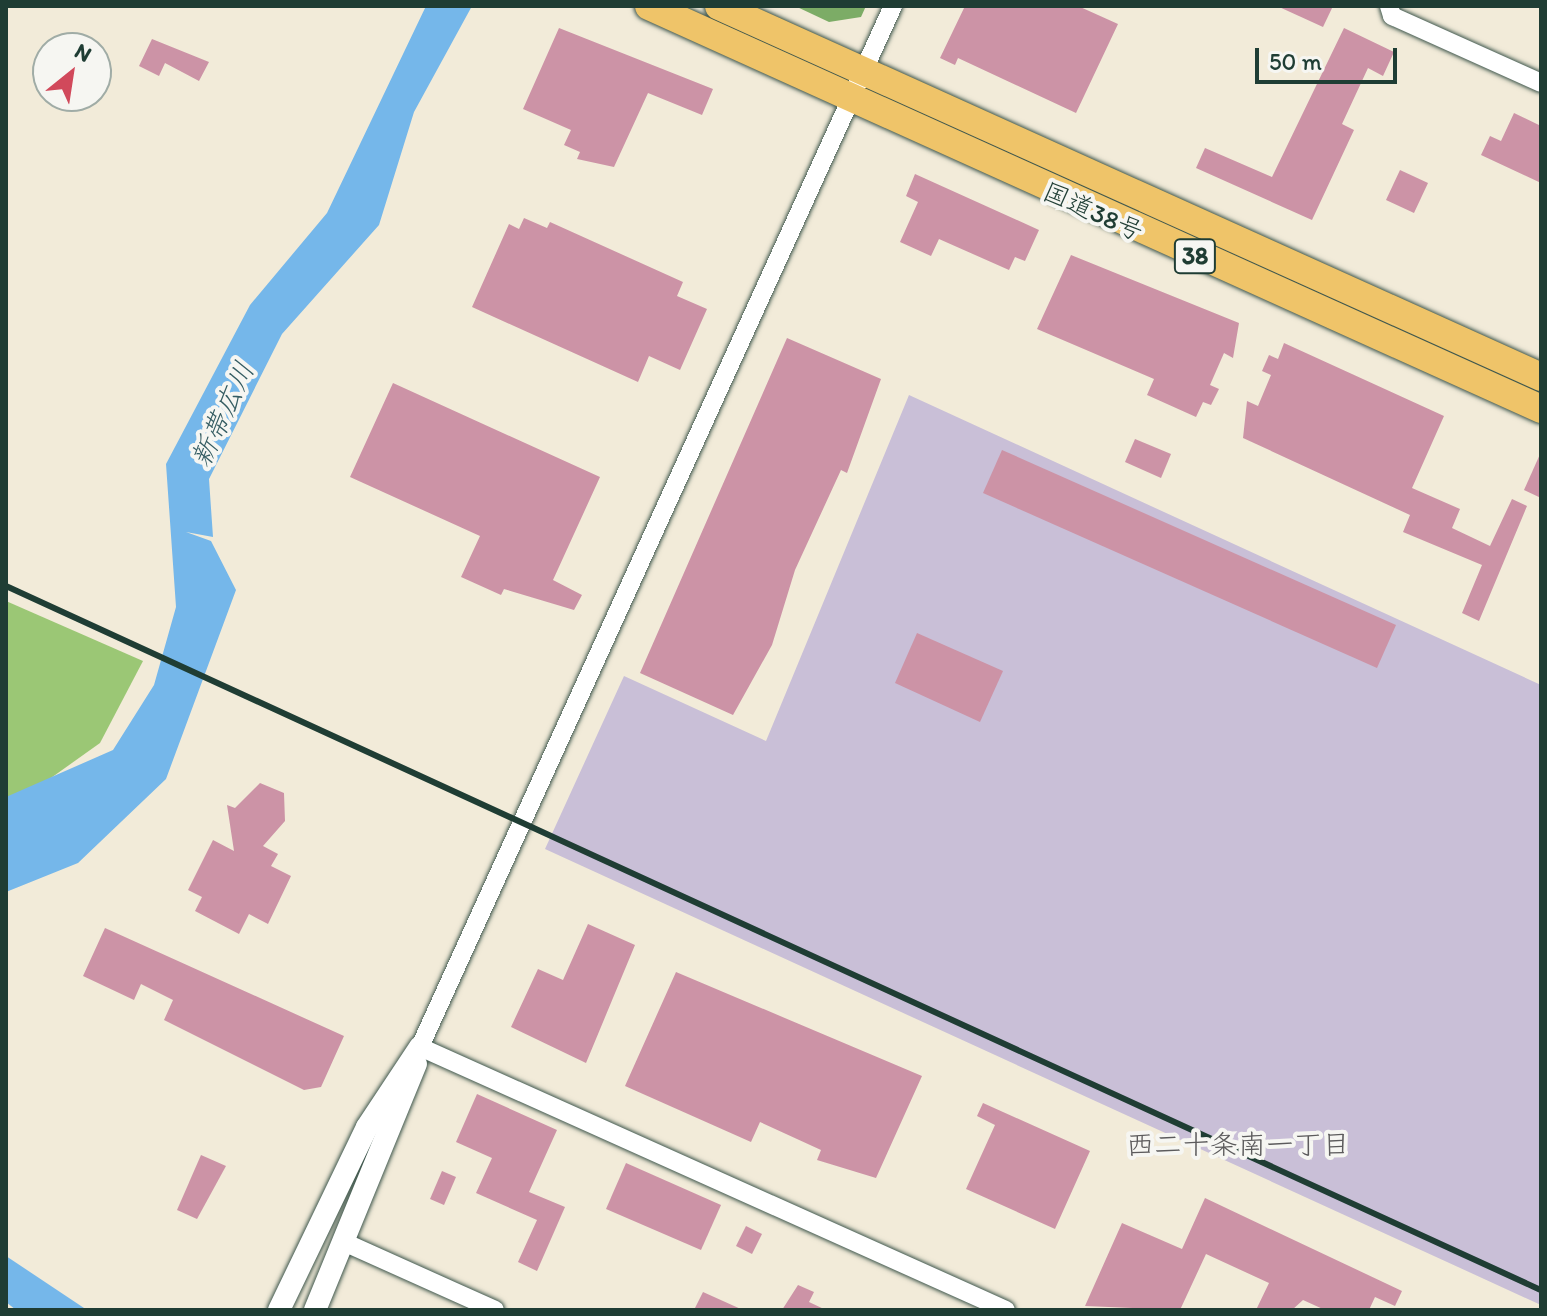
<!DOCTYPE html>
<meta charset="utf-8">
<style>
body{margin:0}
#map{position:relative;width:1547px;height:1316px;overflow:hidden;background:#f2ebd9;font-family:Itim,"Klee One",sans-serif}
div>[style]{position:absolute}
.industrial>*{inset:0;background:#c9bfd7}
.green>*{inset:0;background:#9bc775}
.forest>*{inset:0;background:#7cac66}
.water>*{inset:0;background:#75b7ea}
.building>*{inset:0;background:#cc93a6}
.roads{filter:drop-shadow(0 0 2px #3f574d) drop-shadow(0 0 2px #3f574d)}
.minor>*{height:18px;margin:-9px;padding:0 9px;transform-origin:9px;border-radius:9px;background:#fff}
.tertiary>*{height:22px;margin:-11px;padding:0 11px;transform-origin:11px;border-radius:11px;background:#fff}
.trunk>*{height:28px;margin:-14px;padding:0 14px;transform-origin:14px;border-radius:14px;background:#efc469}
.rail>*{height:6px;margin:-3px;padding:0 3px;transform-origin:3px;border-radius:3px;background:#1f3d34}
span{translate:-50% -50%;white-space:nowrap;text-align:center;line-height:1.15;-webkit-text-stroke:8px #f6f6f2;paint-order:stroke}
.shield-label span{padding:2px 6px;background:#f6f6f2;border:2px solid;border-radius:6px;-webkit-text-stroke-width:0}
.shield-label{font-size:24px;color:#1f3d34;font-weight:700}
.street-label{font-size:26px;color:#1f3d34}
.water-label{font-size:28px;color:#345c62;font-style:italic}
.neighbourhood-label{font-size:28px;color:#5c5b5c}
.frame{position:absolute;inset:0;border:8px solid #1f3d34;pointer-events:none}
.north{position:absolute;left:32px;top:32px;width:80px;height:80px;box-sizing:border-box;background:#f6f6f2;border:2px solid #a0aca6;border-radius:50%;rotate:30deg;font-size:22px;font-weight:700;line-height:32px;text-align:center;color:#1f3d34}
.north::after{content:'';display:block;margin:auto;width:28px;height:36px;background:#d1495b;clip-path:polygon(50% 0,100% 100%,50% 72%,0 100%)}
.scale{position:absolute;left:1255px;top:48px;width:142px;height:36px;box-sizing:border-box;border:4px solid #1f3d34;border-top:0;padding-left:10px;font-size:24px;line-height:28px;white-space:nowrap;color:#1f3d34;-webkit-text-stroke:6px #f6f6f2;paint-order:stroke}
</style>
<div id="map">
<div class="industrial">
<div style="clip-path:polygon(909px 395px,1541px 685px,1541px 1305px,545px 849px,624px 676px,766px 741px)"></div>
</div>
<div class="green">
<div style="clip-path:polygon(6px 601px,143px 661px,100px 743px,6px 810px)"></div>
</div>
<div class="forest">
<div style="clip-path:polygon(795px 6px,866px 6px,861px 17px,829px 22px)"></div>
</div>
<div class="water">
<div style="clip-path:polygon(426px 6px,472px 6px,414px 112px,379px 225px,282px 334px,209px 479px,213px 537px,186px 532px,211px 541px,236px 590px,166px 779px,78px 863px,6px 892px,6px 797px,113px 750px,154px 685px,176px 607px,166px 464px,250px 305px,327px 213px)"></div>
<div style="clip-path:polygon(6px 1256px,87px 1310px,16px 1310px,6px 1302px)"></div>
</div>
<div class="building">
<div style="clip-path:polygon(965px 6px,1078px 6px,1118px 24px,1076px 113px,958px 58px,955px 65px,940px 58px)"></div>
<div style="clip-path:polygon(1277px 6px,1333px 6px,1323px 27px)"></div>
<div style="clip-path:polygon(559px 28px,713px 89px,702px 115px,648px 93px,614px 167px,577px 159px,580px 152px,564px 145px,571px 130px,523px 109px)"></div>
<div style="clip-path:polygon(1344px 28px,1394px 52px,1383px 76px,1368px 68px,1342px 124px,1354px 130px,1312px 220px,1196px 168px,1205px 148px,1272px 177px)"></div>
<div style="clip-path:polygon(152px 39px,209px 62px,199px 81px,165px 63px,159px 76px,139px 66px)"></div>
<div style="clip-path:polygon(1514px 113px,1541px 126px,1541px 183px,1481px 155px,1490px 136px,1501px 141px)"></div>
<div style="clip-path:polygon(1400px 170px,1428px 183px,1414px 213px,1386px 200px)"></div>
<div style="clip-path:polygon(915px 174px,1039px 230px,1025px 261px,1015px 257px,1009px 270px,939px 239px,931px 256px,900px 242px,918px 202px,906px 196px)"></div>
<div style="clip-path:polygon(524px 218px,547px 228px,550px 222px,683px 282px,677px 296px,707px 309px,680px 370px,649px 356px,638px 382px,472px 307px,509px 224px,519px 229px)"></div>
<div style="clip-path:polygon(1071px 255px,1239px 323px,1233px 358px,1224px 353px,1210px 385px,1219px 389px,1211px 405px,1203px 402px,1196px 417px,1147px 395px,1154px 379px,1037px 329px)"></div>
<div style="clip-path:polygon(787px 338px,881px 379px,847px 473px,841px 470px,795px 570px,772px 645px,733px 715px,640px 673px)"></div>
<div style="clip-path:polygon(1284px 343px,1444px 416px,1412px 488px,1460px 509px,1452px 528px,1490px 546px,1512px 499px,1527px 506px,1479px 621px,1462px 613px,1482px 565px,1403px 532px,1410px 515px,1243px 438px,1247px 401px,1258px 406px,1271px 375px,1262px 371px,1269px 355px,1278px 359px)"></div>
<div style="clip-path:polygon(393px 383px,600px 477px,553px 580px,582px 595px,574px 610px,504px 589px,501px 595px,461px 577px,480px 536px,350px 477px)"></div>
<div style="clip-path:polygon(1135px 439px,1171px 454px,1161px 478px,1125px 462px)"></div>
<div style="clip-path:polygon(1002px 450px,1396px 625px,1377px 668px,983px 493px)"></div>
<div style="clip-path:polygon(1541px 452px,1541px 498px,1524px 490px)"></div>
<div style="clip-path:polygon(917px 633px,1003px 671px,980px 722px,895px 683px)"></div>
<div style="clip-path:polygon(260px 783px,284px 793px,285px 821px,263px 846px,278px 854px,271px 866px,291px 876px,268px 924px,249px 914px,239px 934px,195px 911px,202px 897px,188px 890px,213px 840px,234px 851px,227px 805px,235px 808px)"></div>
<div style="clip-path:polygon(588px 924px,635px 945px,586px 1063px,511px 1027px,538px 969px,563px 980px)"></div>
<div style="clip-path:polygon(105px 928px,344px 1036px,321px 1087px,304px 1090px,164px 1020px,173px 1000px,141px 984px,134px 1000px,83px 976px)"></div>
<div style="clip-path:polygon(676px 972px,922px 1076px,876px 1178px,817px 1160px,821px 1150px,760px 1122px,751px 1142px,625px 1086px)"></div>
<div style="clip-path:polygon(477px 1094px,557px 1130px,529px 1192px,565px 1207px,537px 1271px,518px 1262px,537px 1220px,476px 1193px,492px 1158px,456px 1142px)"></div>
<div style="clip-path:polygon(983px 1103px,1090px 1151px,1055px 1229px,966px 1189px,995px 1125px,977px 1116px)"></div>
<div style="clip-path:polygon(201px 1155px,226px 1166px,197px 1219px,177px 1210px)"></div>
<div style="clip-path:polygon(626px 1163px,721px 1205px,701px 1250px,606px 1209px)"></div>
<div style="clip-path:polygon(442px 1171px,456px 1177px,444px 1205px,430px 1199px)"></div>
<div style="clip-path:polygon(1205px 1198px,1402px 1291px,1395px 1306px,1375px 1297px,1369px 1310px,1325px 1310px,1303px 1300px,1292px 1310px,1256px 1310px,1269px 1283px,1206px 1254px,1180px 1310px,1085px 1306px,1122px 1223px,1182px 1249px)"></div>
<div style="clip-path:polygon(746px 1226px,762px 1234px,752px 1254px,736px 1246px)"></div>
<div style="clip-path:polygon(798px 1285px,814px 1292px,809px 1302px,826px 1310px,782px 1310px)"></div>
<div style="clip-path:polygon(703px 1292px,743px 1310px,694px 1310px)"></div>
</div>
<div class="roads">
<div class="minor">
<div style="left:893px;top:6px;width:1143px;rotate:114.44deg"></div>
<div style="left:420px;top:1047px;width:642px;rotate:24.17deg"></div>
<div style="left:1389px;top:6px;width:10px;rotate:73deg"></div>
<div style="left:1392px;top:16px;width:163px;rotate:24.2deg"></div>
<div style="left:346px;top:1243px;width:163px;rotate:24.2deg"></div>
</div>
<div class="tertiary">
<div style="left:279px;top:1310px;width:203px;rotate:-64.3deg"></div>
<div style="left:367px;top:1127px;width:96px;rotate:-56.5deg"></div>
<div style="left:315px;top:1310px;width:266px;rotate:-67.7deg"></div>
</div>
<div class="trunk">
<div style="left:649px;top:6px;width:979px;rotate:24.31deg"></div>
<div style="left:719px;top:6px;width:902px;rotate:24.29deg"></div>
</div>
</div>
<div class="rail">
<div style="left:6px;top:586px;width:1689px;rotate:24.64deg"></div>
</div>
<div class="shield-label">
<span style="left:1195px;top:256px">38</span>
</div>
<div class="street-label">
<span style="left:1093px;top:212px;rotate:24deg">国道38号</span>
</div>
<div class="water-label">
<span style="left:222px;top:414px;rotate:-65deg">新帯広川</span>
</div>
<div class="neighbourhood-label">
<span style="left:1238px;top:1144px">西二十条南一丁目</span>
</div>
<div class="frame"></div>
<div class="north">N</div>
<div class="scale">50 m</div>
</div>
